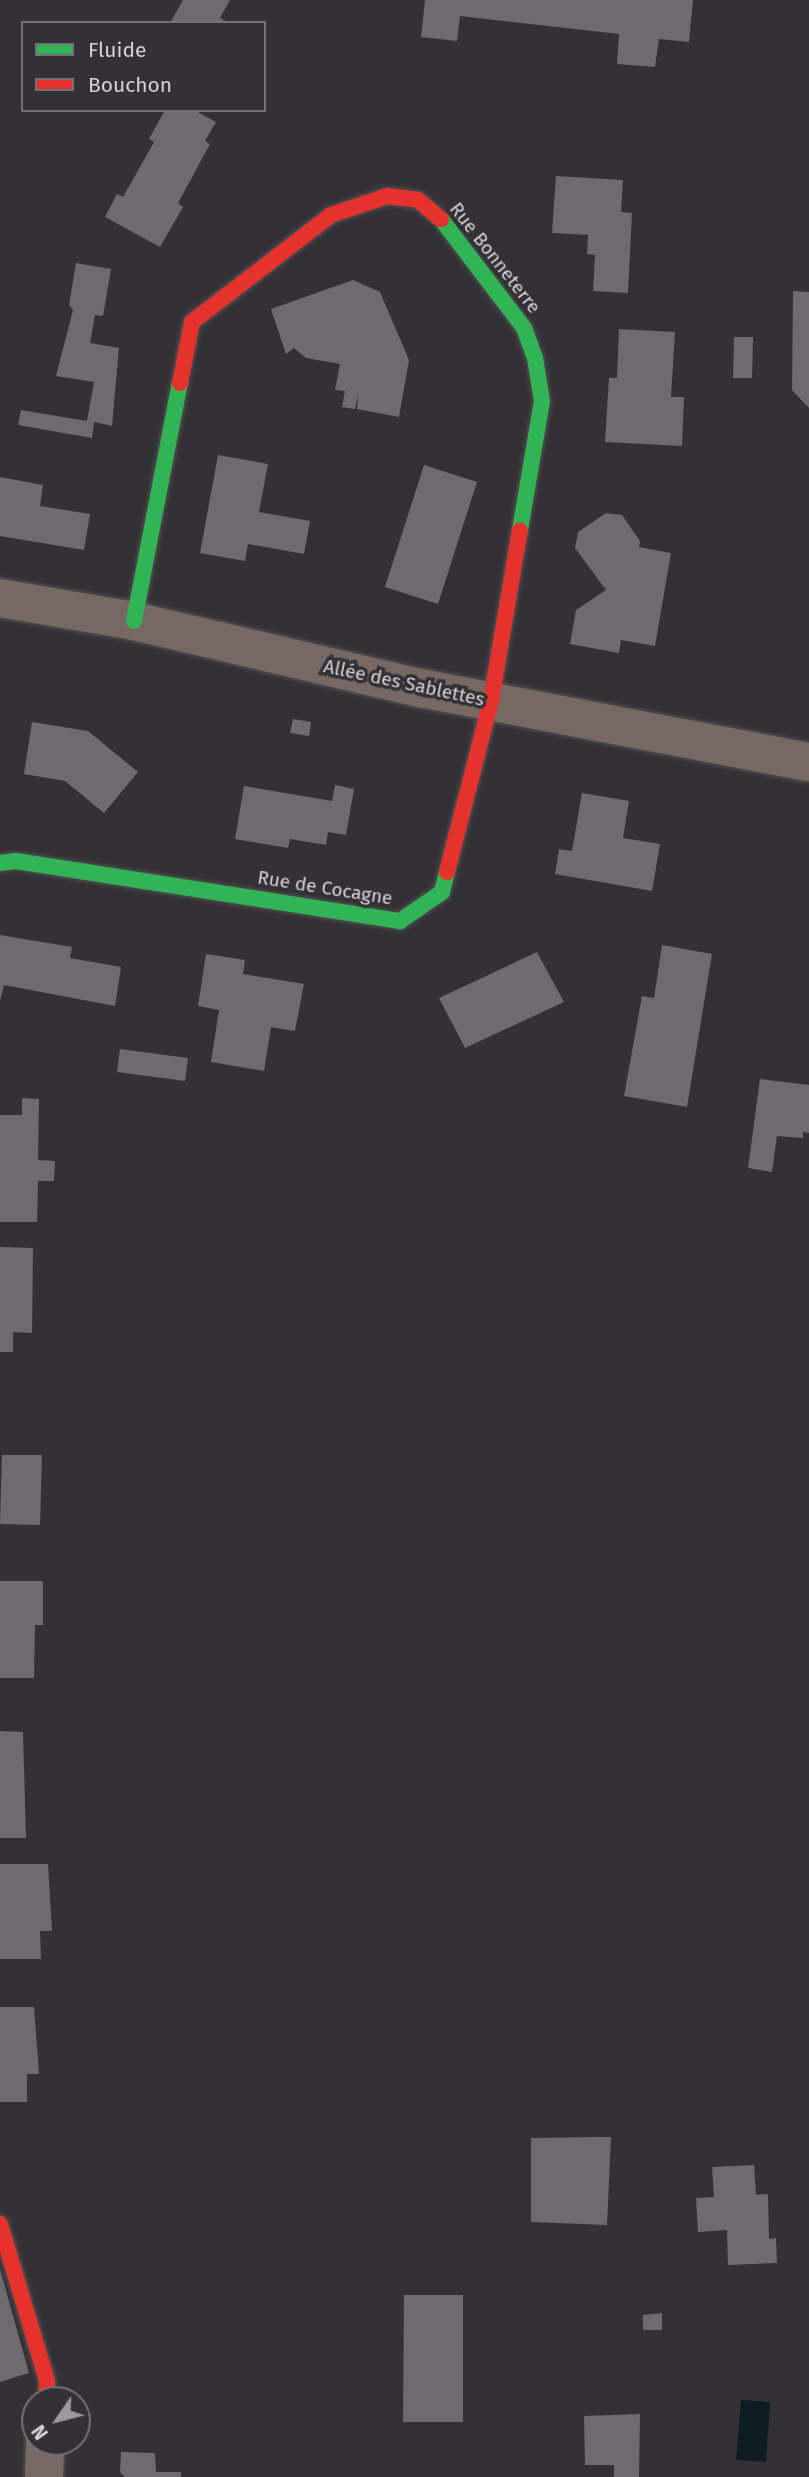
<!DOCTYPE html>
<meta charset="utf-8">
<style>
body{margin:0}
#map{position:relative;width:809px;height:2477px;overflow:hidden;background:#333135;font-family:"Fira Sans",sans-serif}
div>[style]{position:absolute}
.water>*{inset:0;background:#0e1d21}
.building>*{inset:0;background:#6d6b6f}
.roads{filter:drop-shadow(0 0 2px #504f51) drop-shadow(0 0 2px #504f51)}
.street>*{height:38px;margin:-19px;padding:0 19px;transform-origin:19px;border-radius:19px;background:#776863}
.fast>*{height:16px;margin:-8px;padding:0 8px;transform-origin:8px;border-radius:8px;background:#30b455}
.jam>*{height:16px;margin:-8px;padding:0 8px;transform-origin:8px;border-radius:8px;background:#e5322d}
span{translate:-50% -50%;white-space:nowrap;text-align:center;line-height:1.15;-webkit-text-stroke:7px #333036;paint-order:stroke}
.street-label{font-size:19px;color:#d4d2d6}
.legend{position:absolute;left:21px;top:21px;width:245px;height:91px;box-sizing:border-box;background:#333036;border:2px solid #737176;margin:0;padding:9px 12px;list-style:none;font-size:21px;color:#d4d2d6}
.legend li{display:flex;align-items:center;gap:14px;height:35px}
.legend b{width:35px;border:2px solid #737176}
.north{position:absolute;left:21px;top:2386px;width:70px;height:70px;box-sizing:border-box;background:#333036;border:2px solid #737176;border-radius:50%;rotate:235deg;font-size:19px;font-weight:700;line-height:28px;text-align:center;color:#d4d2d6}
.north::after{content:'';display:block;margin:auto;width:24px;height:32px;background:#9c9a9e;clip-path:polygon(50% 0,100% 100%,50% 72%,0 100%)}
</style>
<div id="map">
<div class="water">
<div style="clip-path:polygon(741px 2400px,770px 2402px,766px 2462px,736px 2460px)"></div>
</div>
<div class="building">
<div style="clip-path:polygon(183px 0,230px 0,220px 18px,230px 23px,170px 23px)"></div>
<div style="clip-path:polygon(425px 0,693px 0,689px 42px,659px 39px,655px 67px,617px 64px,619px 34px,460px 16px,457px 41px,421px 37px)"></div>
<div style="clip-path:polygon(165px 110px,194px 110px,216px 122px,205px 141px,210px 144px,178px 203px,183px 207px,160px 247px,105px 217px,117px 194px,123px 197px,154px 142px,149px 139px)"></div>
<div style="clip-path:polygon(556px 176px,623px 180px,621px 212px,632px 213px,628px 293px,593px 291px,595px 255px,587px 254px,588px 235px,552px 233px)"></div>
<div style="clip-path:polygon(76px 263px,111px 269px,103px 316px,95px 315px,90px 343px,119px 348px,112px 426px,94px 422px,92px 438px,18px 425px,21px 410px,87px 421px,94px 382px,56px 376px,73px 310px,69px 305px)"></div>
<div style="clip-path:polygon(353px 280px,380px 292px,409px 360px,399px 417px,357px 409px,358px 394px,355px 409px,342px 407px,345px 391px,335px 390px,340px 364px,306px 358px,294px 348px,286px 354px,271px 309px)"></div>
<div style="clip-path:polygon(793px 291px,809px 292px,809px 408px,792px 390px)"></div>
<div style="clip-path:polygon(619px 329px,675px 332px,671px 397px,684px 397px,682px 446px,605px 442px,609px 378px,617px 378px)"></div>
<div style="clip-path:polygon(734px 337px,753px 337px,752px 378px,733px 378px)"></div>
<div style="clip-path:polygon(218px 455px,268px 464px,259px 512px,310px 521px,304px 554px,248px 544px,245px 561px,200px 553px)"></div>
<div style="clip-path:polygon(424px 465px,477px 482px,438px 604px,385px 587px)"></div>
<div style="clip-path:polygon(0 477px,43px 485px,40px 506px,90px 514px,84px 550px,0 536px)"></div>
<div style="clip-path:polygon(606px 513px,622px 515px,640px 541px,639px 547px,671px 553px,655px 646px,621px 640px,619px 653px,570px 644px,576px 610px,606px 590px,575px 548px,578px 532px)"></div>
<div style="clip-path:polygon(293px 719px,311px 722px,309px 736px,290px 733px)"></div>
<div style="clip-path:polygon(32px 722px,88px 731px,138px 772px,104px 813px,65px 781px,24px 774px)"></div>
<div style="clip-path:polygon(335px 785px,354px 789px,346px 835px,328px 832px,326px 845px,290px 839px,288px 848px,235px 839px,244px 786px,332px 801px)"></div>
<div style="clip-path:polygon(582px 793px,629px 801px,623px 838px,660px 844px,652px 891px,555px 874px,559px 849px,572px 851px)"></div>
<div style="clip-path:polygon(0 935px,72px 947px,70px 958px,121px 967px,115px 1006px,4px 985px,0 1001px)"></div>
<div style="clip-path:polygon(662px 945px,712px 954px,687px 1107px,624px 1096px,642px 996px,654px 998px)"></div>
<div style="clip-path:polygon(537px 952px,564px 1002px,465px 1048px,439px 998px)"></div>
<div style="clip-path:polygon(206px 954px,245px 960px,243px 974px,304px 984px,295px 1031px,271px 1027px,264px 1071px,211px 1062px,219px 1010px,198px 1006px)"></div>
<div style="clip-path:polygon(120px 1049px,188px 1058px,185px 1081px,117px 1072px)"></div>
<div style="clip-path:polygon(760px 1079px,809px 1085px,809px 1133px,803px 1132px,803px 1138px,777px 1136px,772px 1172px,748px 1168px)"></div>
<div style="clip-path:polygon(22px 1098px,39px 1099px,38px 1160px,55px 1161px,54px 1181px,38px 1181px,37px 1222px,0 1222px,0 1115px,22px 1115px)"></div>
<div style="clip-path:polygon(0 1247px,33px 1248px,32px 1333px,13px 1332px,13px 1352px,0 1352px)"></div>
<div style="clip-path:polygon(2px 1455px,42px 1455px,40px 1525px,0 1524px)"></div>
<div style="clip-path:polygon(0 1581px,43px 1581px,43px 1625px,35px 1625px,34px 1678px,0 1678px)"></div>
<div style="clip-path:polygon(0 1731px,23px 1732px,26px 1838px,0 1838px)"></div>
<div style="clip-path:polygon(0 1864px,48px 1864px,52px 1931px,40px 1931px,41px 1959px,0 1959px)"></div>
<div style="clip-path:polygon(0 2007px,34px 2007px,39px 2074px,27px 2074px,27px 2102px,0 2102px)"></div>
<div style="clip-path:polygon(599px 2137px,611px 2137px,607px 2225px,531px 2222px,531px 2138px)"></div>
<div style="clip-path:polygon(754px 2165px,756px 2195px,768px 2194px,769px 2239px,776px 2238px,777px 2263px,728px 2265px,727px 2230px,698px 2232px,696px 2198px,714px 2197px,712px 2167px)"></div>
<div style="clip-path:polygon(0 2269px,29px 2373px,0 2382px)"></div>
<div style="clip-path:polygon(404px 2295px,463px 2295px,463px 2422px,403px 2422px)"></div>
<div style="clip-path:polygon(662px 2313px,662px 2330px,643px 2330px,643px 2315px)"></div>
<div style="clip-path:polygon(640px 2414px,639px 2477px,614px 2477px,614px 2465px,585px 2465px,584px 2416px)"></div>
<div style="clip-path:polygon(121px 2452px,155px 2453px,156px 2472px,181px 2472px,181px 2477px,125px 2477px,120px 2472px)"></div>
</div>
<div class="roads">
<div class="street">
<div style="left:0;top:598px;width:136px;rotate:9.7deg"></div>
<div style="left:134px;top:621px;width:294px;rotate:13.2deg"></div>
<div style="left:420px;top:688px;width:396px;rotate:10.8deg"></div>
<div style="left:44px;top:2477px;width:35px;rotate:-88deg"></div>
</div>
<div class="fast">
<div style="left:441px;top:219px;width:137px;rotate:52.7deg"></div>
<div style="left:524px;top:328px;width:32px;rotate:70deg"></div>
<div style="left:535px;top:358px;width:44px;rotate:80.8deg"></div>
<div style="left:542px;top:401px;width:131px;rotate:99.7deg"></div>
<div style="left:134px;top:621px;width:242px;rotate:-79.1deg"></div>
<div style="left:0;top:863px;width:16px;rotate:-7deg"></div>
<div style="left:16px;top:861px;width:389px;rotate:8.9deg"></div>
<div style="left:400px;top:921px;width:51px;rotate:-34.6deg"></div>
<div style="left:442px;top:892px;width:21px;rotate:-76deg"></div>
</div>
<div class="jam">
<div style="left:180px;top:383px;width:62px;rotate:-78.9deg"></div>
<div style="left:192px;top:322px;width:175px;rotate:-37.6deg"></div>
<div style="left:331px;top:215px;width:59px;rotate:-18.7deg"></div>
<div style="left:387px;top:196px;width:31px;rotate:7deg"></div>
<div style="left:418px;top:200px;width:30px;rotate:40deg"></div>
<div style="left:447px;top:872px;width:177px;rotate:-75.6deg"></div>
<div style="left:491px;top:701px;width:173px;rotate:-80.4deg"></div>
<div style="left:0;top:2224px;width:164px;rotate:73.3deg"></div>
<div style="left:47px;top:2381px;width:19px;rotate:90deg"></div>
</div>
</div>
<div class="street-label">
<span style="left:495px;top:258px;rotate:52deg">Rue Bonneterre</span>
<span style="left:404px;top:683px;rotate:12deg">Allée des Sablettes</span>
<span style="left:325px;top:888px;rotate:9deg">Rue de Cocagne</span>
</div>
<ul class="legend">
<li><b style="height:9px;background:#30b455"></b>Fluide</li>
<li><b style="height:9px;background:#e5322d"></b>Bouchon</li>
</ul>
<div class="north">N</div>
</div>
